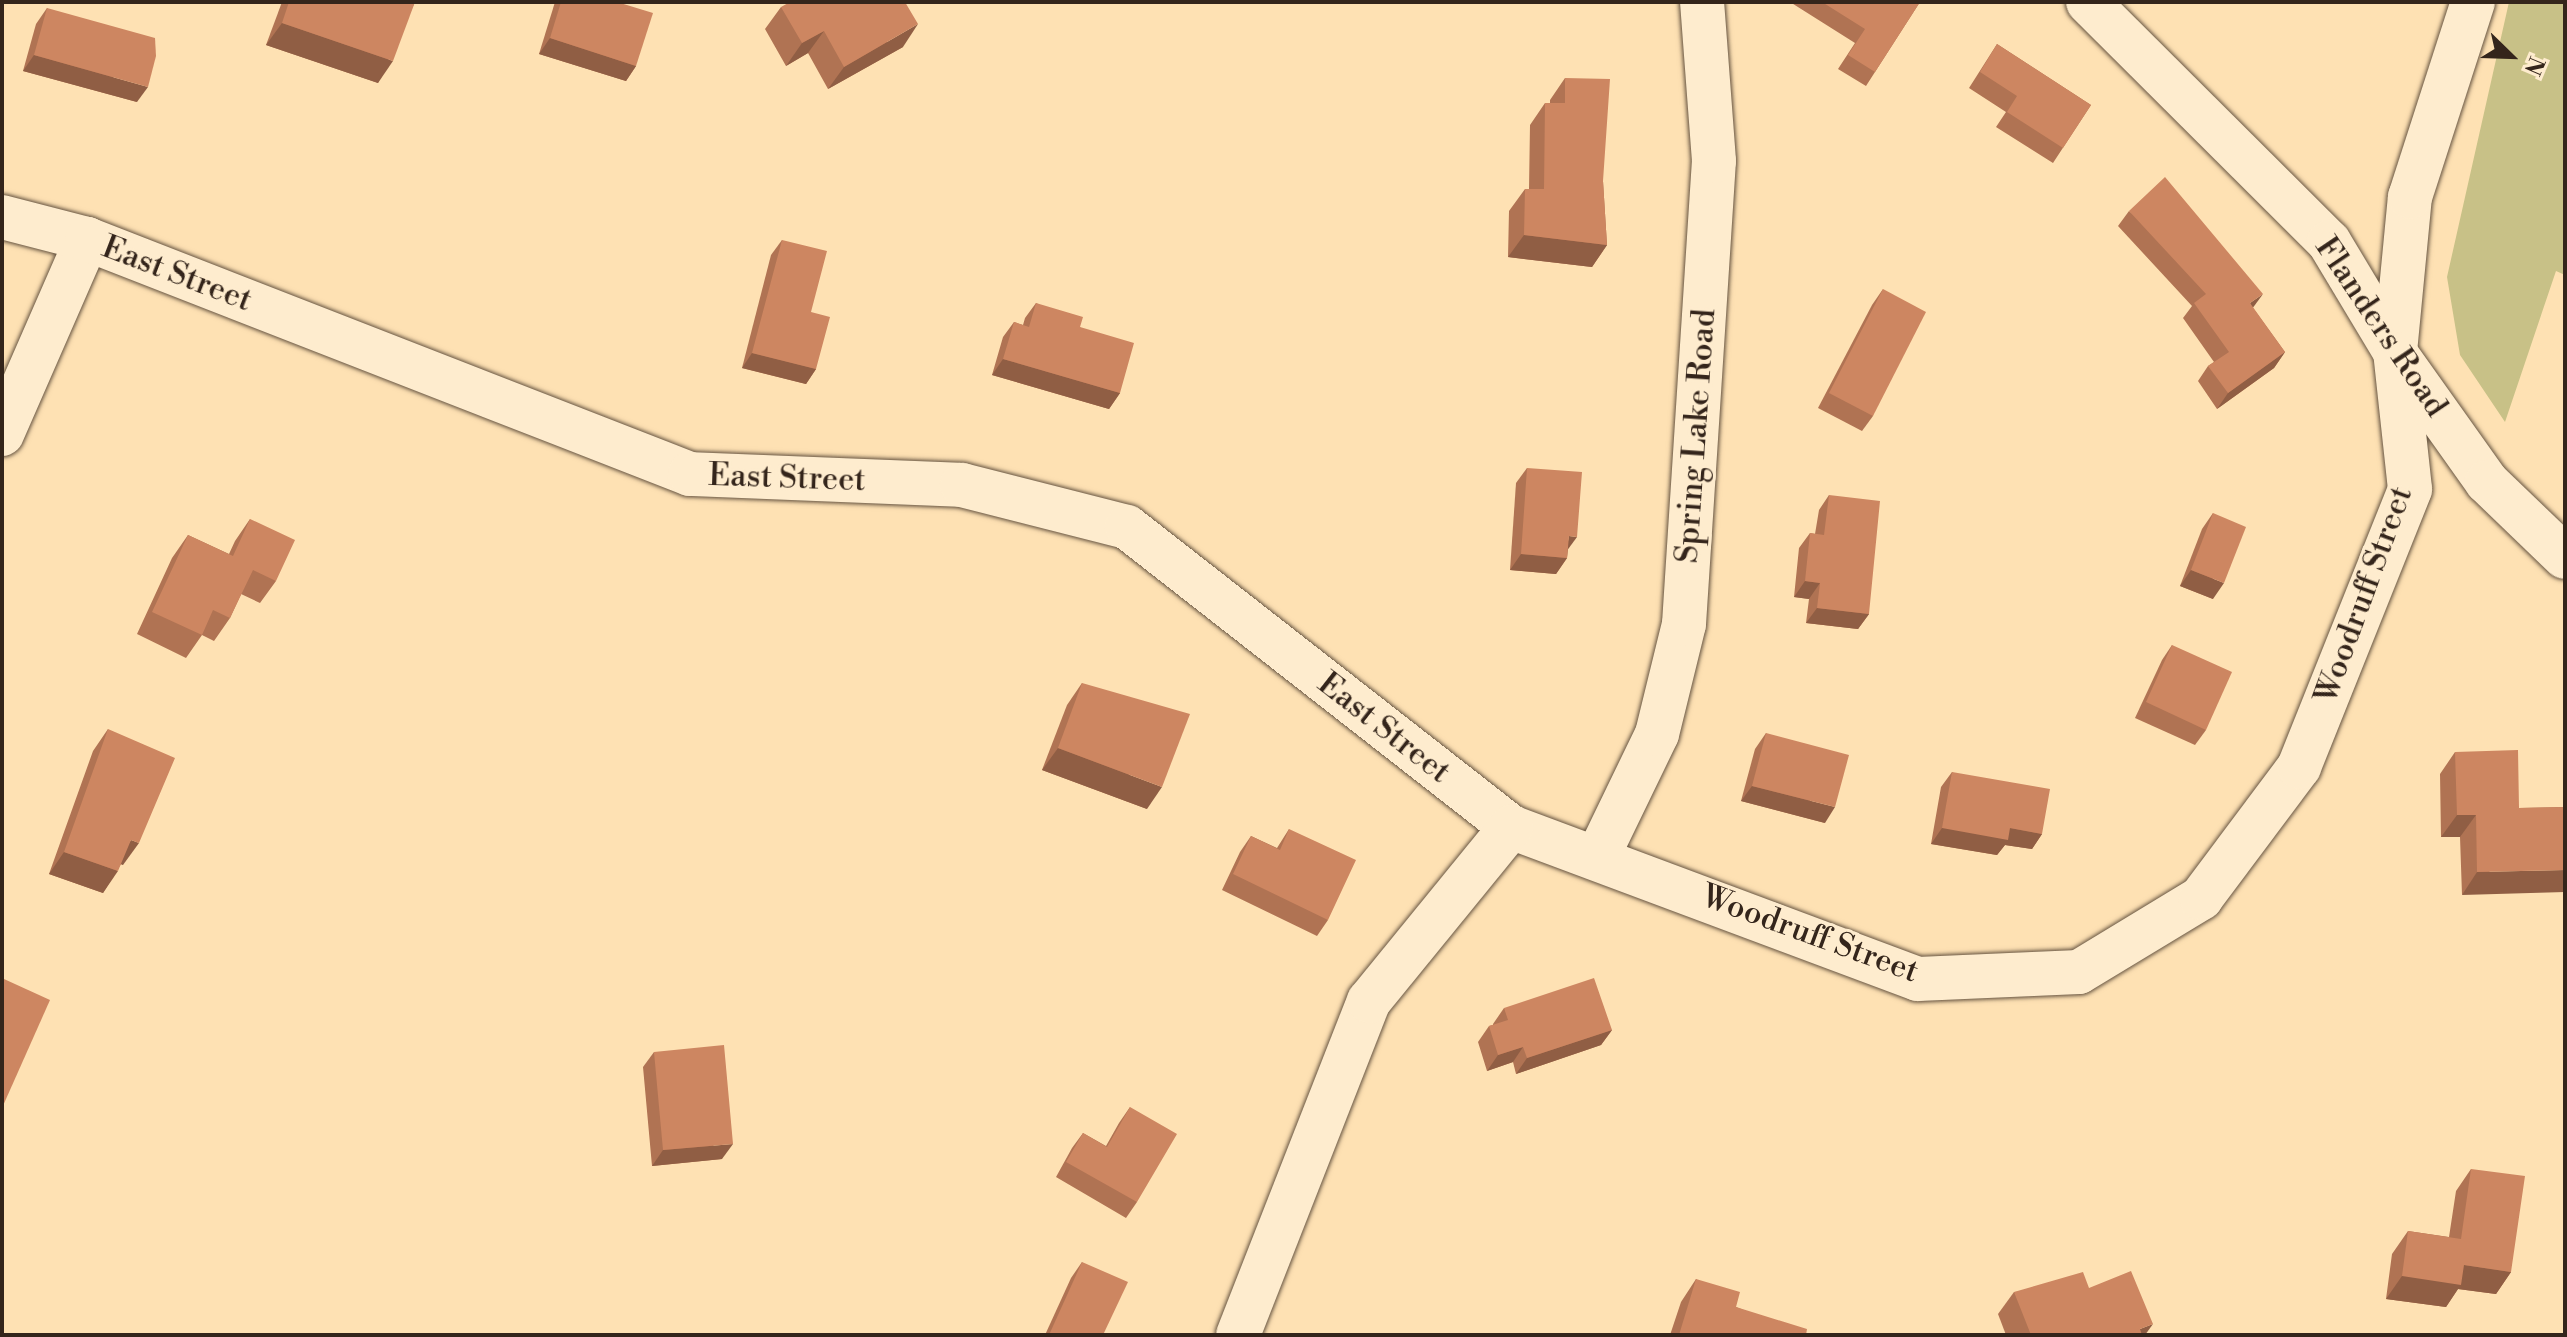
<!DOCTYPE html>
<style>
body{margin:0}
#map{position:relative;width:2567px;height:1337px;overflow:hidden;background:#fee1b3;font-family:"Libre Bodoni",serif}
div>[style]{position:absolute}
.green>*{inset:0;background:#c8c187}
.roads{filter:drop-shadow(0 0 2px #665441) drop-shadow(0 0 2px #665441)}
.minor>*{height:44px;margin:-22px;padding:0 22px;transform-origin:22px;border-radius:22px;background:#feecce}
.tertiary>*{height:44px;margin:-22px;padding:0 22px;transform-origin:22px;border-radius:22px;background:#feecce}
.wall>*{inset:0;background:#b07353}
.shaded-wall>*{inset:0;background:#905e44}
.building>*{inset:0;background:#cd8661}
span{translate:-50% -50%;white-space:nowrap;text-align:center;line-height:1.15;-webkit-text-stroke:6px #feecce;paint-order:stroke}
.street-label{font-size:32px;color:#34251b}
.frame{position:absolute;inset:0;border:4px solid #34251b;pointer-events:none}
.north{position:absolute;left:2471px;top:16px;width:80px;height:80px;-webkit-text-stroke:6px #feecce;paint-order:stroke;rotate:113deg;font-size:22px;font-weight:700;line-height:32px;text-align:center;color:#34251b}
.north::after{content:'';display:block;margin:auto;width:28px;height:36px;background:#34251b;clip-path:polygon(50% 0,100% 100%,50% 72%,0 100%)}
</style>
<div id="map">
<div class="green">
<div style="clip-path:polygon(2509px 2px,2565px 2px,2565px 275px,2556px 271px,2505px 422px,2460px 355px,2447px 277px)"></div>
</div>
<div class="roads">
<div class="minor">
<div style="left:2088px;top:2px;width:340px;rotate:44.9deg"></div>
<div style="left:2329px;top:242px;width:128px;rotate:59deg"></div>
<div style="left:2px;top:434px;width:213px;rotate:-66.4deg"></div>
<div style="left:1599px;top:854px;width:133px;rotate:-64.2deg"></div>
<div style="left:1657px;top:734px;width:113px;rotate:-76.2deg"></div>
<div style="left:1684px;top:624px;width:464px;rotate:-86.3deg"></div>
<div style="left:1714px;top:161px;width:159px;rotate:-94.3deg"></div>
</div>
<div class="tertiary">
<div style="left:2px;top:217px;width:88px;rotate:14.5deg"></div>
<div style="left:87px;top:239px;width:647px;rotate:21.29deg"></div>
<div style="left:690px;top:474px;width:272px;rotate:2.3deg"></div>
<div style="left:962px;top:485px;width:170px;rotate:14.3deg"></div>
<div style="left:1127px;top:527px;width:487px;rotate:38deg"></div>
<div style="left:1511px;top:827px;width:434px;rotate:20.5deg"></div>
<div style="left:1918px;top:979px;width:161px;rotate:-2.5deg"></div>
<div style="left:2079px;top:972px;width:143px;rotate:-31.2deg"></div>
<div style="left:2201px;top:898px;width:164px;rotate:-53.2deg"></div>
<div style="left:2299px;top:767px;width:299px;rotate:-68.2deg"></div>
<div style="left:2410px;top:489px;width:138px;rotate:-96.2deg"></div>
<div style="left:2395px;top:352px;width:156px;rotate:-84.5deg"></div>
<div style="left:2410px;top:197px;width:205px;rotate:-72.1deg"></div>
<div style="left:2396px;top:354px;width:157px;rotate:54.6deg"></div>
<div style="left:2487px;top:482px;width:108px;rotate:43.9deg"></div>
<div style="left:1238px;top:1335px;width:359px;rotate:-68.6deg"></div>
<div style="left:1369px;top:1001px;width:225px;rotate:-50.8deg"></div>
</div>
</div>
<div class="wall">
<div style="clip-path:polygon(282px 2px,415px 2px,378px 83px,266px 45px)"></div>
<div style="clip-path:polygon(555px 2px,617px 2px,636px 66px,626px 81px,539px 54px)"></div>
<div style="clip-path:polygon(1790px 2px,1920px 2px,1866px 86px,1838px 69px,1855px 43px)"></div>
<div style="clip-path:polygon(781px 7px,903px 47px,828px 89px,808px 53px,786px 66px,765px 29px)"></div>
<div style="clip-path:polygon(47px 8px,137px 102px,23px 71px,36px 24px)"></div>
<div style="clip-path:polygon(1997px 44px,2091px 105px,2053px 163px,1996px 127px,2006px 112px,1969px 88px)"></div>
<div style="clip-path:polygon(1565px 78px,1603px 181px,1607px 245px,1592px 267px,1508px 257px,1509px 211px,1525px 189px,1529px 189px,1530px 125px,1545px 103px,1550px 103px,1550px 100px)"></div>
<div style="clip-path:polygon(2129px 211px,2253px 308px,2285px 352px,2274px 368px,2217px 409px,2198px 381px,2208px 366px,2214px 362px,2183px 318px,2192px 306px,2118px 226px)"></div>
<div style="clip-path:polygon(782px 240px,811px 312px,816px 369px,806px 384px,742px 368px,771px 255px)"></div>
<div style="clip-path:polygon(1883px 289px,1873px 416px,1862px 431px,1818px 408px,1872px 305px)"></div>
<div style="clip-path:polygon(1036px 303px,1080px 327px,1120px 393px,1109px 409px,992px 375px,1003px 337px,1014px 322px,1023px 325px,1025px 318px)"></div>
<div style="clip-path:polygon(1527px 468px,1568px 550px,1567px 558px,1556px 574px,1510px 570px,1516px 483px)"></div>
<div style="clip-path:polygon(1829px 495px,1869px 614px,1858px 629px,1806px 623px,1809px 599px,1794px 597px,1799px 548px,1810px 533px,1815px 534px,1819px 510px)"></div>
<div style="clip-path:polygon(2213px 513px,2213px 599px,2180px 586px,2202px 529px)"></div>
<div style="clip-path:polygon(250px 519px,276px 581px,260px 603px,241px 594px,230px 618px,214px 641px,202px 635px,186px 658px,137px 634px,172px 558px,188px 535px,229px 554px,235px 541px)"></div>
<div style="clip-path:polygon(2172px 645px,2206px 730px,2195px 745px,2135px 718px,2162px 660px)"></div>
<div style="clip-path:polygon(1082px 683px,1147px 809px,1042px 770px,1067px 705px)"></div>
<div style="clip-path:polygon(108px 729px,123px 865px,121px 864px,103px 893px,49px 874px,93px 751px)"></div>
<div style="clip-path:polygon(1766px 733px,1825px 823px,1741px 801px,1755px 749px)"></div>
<div style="clip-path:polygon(2455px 752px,2519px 808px,2565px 807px,2462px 895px,2460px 837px,2441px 837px,2440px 774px)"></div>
<div style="clip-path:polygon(1952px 772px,2042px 834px,2032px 849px,2005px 845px,1997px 855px,1931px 844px,1941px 787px)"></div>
<div style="clip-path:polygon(1289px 829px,1328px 920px,1317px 936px,1222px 890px,1240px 852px,1251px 836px,1277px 848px)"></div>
<div style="clip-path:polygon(1504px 1008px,1612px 1030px,1601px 1045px,1516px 1074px,1513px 1062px,1487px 1071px,1478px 1042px,1489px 1026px,1493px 1025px,1493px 1024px)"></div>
<div style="clip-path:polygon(654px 1052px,722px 1159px,652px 1166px,643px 1067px)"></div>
<div style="clip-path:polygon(1130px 1107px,1137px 1202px,1126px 1218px,1056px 1177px,1072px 1148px,1083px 1133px,1106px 1146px,1119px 1123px)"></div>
<div style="clip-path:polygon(2471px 1169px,2511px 1272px,2496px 1294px,2458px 1289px,2446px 1307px,2386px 1299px,2392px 1254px,2408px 1231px,2449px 1237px,2456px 1191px)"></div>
<div style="clip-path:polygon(1082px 1262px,1103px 1335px,1045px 1335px,1071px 1278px)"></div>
<div style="clip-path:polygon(1696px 1279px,1736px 1307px,1806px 1335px,1670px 1335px,1681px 1302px)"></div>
<div style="clip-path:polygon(2089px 1288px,2145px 1335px,2006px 1335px,1998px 1314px,2014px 1292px)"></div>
</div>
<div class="shaded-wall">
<div style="clip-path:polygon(282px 23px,393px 61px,378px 83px,266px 45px)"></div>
<div style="clip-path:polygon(918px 24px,903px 47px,828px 89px,844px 67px)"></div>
<div style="clip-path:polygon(824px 31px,808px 53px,786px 66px,802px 43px)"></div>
<div style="clip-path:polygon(550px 38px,636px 66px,626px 81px,539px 54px)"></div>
<div style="clip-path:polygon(34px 55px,148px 87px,137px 102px,23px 71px)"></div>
<div style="clip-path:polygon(1524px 235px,1607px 245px,1592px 267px,1508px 257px)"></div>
<div style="clip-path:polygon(2263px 294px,2252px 309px,2250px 303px)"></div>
<div style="clip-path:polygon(2285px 352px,2274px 368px,2217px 409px,2228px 393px)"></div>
<div style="clip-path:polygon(752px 353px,816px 369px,806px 384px,742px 368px)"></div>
<div style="clip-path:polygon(1003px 359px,1120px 393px,1109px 409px,992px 375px)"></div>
<div style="clip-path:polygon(1569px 536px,1577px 537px,1566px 552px)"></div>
<div style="clip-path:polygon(1521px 554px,1567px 558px,1556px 574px,1510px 570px)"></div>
<div style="clip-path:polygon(2191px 570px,2224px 583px,2213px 599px,2180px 586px)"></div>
<div style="clip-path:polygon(1805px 581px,1820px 583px,1809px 599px,1794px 597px)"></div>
<div style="clip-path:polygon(1817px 608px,1869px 614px,1858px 629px,1806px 623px)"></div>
<div style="clip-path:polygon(1058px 748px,1162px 787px,1147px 809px,1042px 770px)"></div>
<div style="clip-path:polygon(1752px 786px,1835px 807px,1825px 823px,1741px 801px)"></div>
<div style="clip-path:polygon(2457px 815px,2476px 815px,2460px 837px,2441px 837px)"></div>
<div style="clip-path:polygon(1942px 828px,2010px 828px,2042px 834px,2032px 849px,2005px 845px,1997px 855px,1931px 844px)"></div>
<div style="clip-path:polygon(131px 840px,139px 843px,123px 865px,116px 862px)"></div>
<div style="clip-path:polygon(64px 852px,118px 871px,103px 893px,49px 874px)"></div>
<div style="clip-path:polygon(2565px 870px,2565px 892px,2462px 895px,2477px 872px)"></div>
<div style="clip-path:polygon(1612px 1030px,1601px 1045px,1516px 1074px,1527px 1058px)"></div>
<div style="clip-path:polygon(1523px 1047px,1513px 1062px,1487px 1071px,1498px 1055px)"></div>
<div style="clip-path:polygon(733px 1144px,722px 1159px,652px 1166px,663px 1150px)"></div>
<div style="clip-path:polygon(2464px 1265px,2511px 1272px,2496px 1294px,2458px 1289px,2446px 1307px,2386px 1299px,2402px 1276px)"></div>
<div style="clip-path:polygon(2153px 1324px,2145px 1335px,2136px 1335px,2140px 1329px)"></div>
</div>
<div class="building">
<div style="clip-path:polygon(289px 2px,415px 2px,393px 61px,282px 23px)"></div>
<div style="clip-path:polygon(561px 2px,617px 2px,653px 13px,636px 66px,550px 38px)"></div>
<div style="clip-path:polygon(790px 2px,905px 2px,918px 24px,844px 67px,824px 31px,802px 43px,781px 7px)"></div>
<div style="clip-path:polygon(1822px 2px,1920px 2px,1875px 72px,1848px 55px,1865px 29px)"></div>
<div style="clip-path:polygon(47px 8px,155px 38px,156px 56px,148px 87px,34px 55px)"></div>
<div style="clip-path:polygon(1997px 44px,2091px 105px,2063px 148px,2007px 112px,2017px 96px,1980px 72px)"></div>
<div style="clip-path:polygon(1565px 78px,1610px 79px,1603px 181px,1607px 245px,1524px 235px,1525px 189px,1544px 189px,1545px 103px,1565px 103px)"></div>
<div style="clip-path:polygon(2165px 177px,2263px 294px,2250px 303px,2285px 352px,2228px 393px,2208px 366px,2229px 352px,2194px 303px,2206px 294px,2129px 211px)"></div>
<div style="clip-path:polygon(782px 240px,827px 251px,811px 312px,830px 317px,816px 369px,752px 353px)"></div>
<div style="clip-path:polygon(1883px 289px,1926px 312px,1873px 416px,1829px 393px)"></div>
<div style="clip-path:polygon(1036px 303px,1083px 317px,1080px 327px,1134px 343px,1120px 393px,1003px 359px,1014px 322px,1029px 327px)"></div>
<div style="clip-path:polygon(1527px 468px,1582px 472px,1577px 537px,1569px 536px,1567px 558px,1521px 554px)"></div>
<div style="clip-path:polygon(1829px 495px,1880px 501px,1869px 614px,1817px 608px,1820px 583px,1805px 581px,1810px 533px,1824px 535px)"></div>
<div style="clip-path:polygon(2213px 513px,2246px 527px,2224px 583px,2191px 570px)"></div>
<div style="clip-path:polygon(250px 519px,295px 540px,276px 581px,253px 570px,230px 618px,213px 610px,202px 635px,152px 612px,188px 535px,233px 556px)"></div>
<div style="clip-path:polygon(2172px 645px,2232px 672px,2206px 730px,2146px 702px)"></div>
<div style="clip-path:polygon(1082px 683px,1190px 714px,1162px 787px,1058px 748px)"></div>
<div style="clip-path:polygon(108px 729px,175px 758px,139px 843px,131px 840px,118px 871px,64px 852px)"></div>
<div style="clip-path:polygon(1766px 733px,1849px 755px,1835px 807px,1752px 786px)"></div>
<div style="clip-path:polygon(2518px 750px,2519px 808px,2565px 807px,2565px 870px,2477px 872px,2476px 815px,2457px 815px,2455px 752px)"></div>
<div style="clip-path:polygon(1952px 772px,2050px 789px,2042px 834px,2010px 828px,2008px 840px,1942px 828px)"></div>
<div style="clip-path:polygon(1289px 829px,1356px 860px,1328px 920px,1233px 874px,1251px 836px,1280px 850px)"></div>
<div style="clip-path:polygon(1594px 978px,1612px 1030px,1527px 1058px,1523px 1047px,1498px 1055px,1489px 1026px,1508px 1020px,1504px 1008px)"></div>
<div style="clip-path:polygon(4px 979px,50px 1000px,2px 1108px,2px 984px)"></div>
<div style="clip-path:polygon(724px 1045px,733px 1144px,663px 1150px,654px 1052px)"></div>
<div style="clip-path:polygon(1130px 1107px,1177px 1134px,1137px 1202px,1066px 1162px,1083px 1133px,1107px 1147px)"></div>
<div style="clip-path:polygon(2471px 1169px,2525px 1176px,2511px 1272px,2464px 1265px,2461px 1285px,2402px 1276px,2408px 1231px,2461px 1239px)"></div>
<div style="clip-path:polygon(1082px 1262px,1128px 1282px,1103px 1335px,1049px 1335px)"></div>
<div style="clip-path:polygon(2131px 1271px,2153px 1324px,2140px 1329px,2142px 1335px,2031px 1335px,2014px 1292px,2083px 1272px,2089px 1288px)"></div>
<div style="clip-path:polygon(1696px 1279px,1740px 1292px,1736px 1307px,1807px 1329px,1806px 1335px,1679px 1335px)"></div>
</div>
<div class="street-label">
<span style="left:177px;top:274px;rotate:21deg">East Street</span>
<span style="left:2381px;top:327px;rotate:56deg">Flanders Road</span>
<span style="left:1696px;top:436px;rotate:-86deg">Spring Lake Road</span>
<span style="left:787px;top:478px;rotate:2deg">East Street</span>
<span style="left:2364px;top:595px;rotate:-70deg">Woodruff Street</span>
<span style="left:1384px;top:728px;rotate:38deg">East Street</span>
<span style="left:1810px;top:934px;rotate:20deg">Woodruff Street</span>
</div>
<div class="frame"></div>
<div class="north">N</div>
</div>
